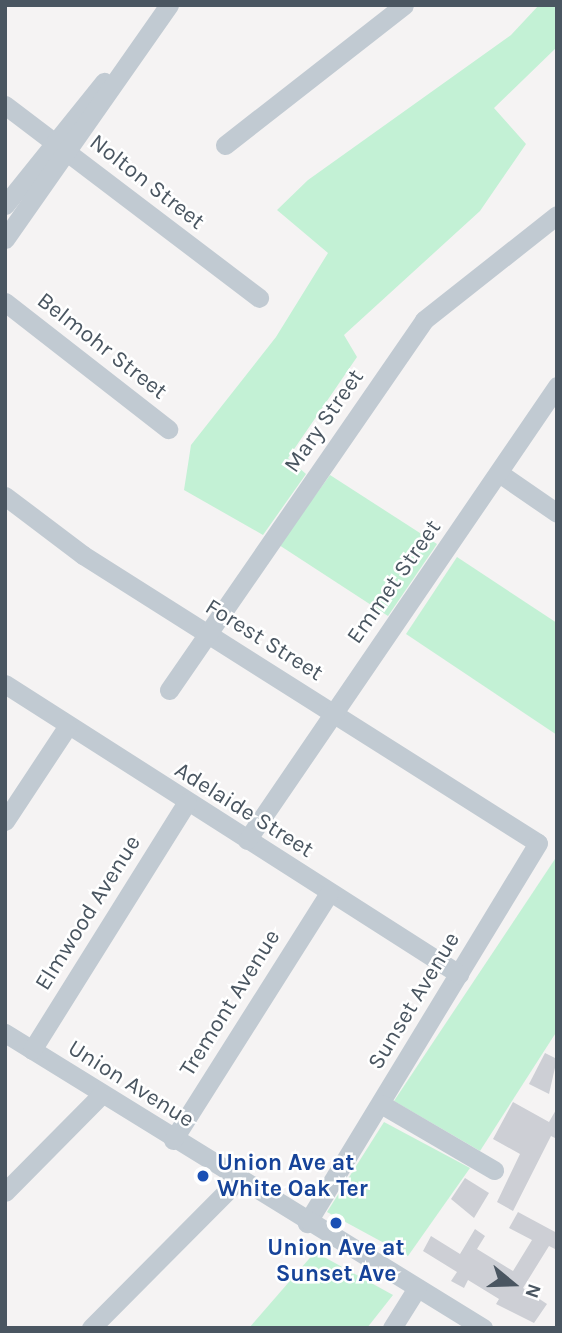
<!DOCTYPE html>
<style>
body{margin:0}
#map{position:relative;width:562px;height:1333px;overflow:hidden;background:#f5f3f3;font-family:Karla,sans-serif}
div>[style]{position:absolute}
.green>*{inset:0;background:#c3f1d5}
.building>*{inset:0;background:#cdcfd5}
.minor>*{height:19px;margin:-9.5px;padding:0 9.5px;transform-origin:9.5px;border-radius:9.5px;background:#c1cad2}
.dots>*{width:19px;height:19px;translate:-50% -50%;box-sizing:border-box;border:4px solid #fff;border-radius:50%}
span{translate:-50% -50%;white-space:nowrap;text-align:center;line-height:1.15;-webkit-text-stroke:5px #fff;paint-order:stroke}
.street-label{font-size:23px;color:#4a5661}
.transit-label{font-size:23px;color:#164399;font-weight:700}
.left{translate:0 -50%;text-align:left}
.frame{position:absolute;inset:0;border:7px solid #4a5661;pointer-events:none}
.north{position:absolute;left:478px;top:1249px;width:70px;height:70px;-webkit-text-stroke:5px #fff;paint-order:stroke;rotate:109deg;font-size:19px;font-weight:700;line-height:28px;text-align:center;color:#4a5661}
.north::after{content:'';display:block;margin:auto;width:24px;height:32px;background:#4a5661;clip-path:polygon(50% 0,100% 100%,50% 72%,0 100%)}
</style>
<div id="map">
<div class="green">
<div style="clip-path:polygon(539px 5px,557px 5px,557px 47px,494px 108px,526px 144px,480px 211px,344px 335px,357px 357px,288px 458px,306px 474px,263px 535px,184px 490px,191px 445px,276px 337px,328px 253px,277px 210px,308px 180px,511px 35px)"></div>
<div style="clip-path:polygon(330px 475px,437px 544px,388px 616px,279px 545px)"></div>
<div style="clip-path:polygon(457px 557px,557px 623px,557px 735px,406px 634px)"></div>
<div style="clip-path:polygon(557px 856px,557px 1031px,480px 1151px,394px 1101px)"></div>
<div style="clip-path:polygon(384px 1122px,470px 1168px,408px 1256px,327px 1212px)"></div>
<div style="clip-path:polygon(315px 1252px,393px 1295px,367px 1328px,249px 1328px)"></div>
</div>
<div class="building">
<div style="clip-path:polygon(545px 1053px,557px 1059px,549px 1094px,529px 1084px)"></div>
<div style="clip-path:polygon(513px 1102px,549px 1122px,557px 1108px,557px 1139px,551px 1136px,513px 1211px,497px 1202px,520px 1154px,493px 1139px)"></div>
<div style="clip-path:polygon(465px 1178px,489px 1193px,474px 1218px,451px 1199px)"></div>
<div style="clip-path:polygon(518px 1212px,557px 1233px,557px 1250px,549px 1246px,523px 1288px,547px 1304px,534px 1323px,496px 1304px,499px 1299px,468px 1280px,464px 1288px,451px 1281px,457px 1272px,423px 1251px,431px 1236px,460px 1254px,475px 1229px,485px 1236px,477px 1249px,513px 1271px,532px 1240px,509px 1228px)"></div>
</div>
<div class="minor">
<div style="left:5px;top:105px;width:319px;rotate:37.2deg"></div>
<div style="left:225px;top:145px;width:227px;rotate:-38deg"></div>
<div style="left:5px;top:205px;width:158px;rotate:-51.2deg"></div>
<div style="left:5px;top:239px;width:286px;rotate:-55deg"></div>
<div style="left:5px;top:302px;width:207px;rotate:37.9deg"></div>
<div style="left:499px;top:473px;width:70px;rotate:34.6deg"></div>
<div style="left:5px;top:496px;width:98px;rotate:37.1deg"></div>
<div style="left:83px;top:555px;width:538px;rotate:32.33deg"></div>
<div style="left:538px;top:843px;width:445px;rotate:121.3deg"></div>
<div style="left:5px;top:684px;width:539px;rotate:32.57deg"></div>
<div style="left:169px;top:690px;width:449px;rotate:-55.4deg"></div>
<div style="left:424px;top:320px;width:169px;rotate:-38.3deg"></div>
<div style="left:5px;top:821px;width:113px;rotate:-56.6deg"></div>
<div style="left:247px;top:840px;width:550px;rotate:-55.67deg"></div>
<div style="left:5px;top:1033px;width:562px;rotate:31.68deg"></div>
<div style="left:32px;top:1050px;width:292px;rotate:-58deg"></div>
<div style="left:381px;top:1104px;width:131px;rotate:30.3deg"></div>
<div style="left:173px;top:1140px;width:292px;rotate:-57.7deg"></div>
<div style="left:5px;top:1192px;width:136px;rotate:-45.3deg"></div>
<div style="left:91px;top:1328px;width:209px;rotate:-45.2deg"></div>
<div style="left:392px;top:1328px;width:47px;rotate:-58deg"></div>
</div>
<div class="dots">
<div style="left:203px;top:1176px;background:#1a4fb4"></div>
<div style="left:336px;top:1223px;background:#1a4fb4"></div>
</div>
<div class="street-label">
<span style="left:147px;top:182px;rotate:38deg">Nolton Street</span>
<span style="left:102px;top:346px;rotate:38deg">Belmohr Street</span>
<span style="left:324px;top:421px;rotate:-55deg">Mary Street</span>
<span style="left:394px;top:582px;rotate:-55deg">Emmet Street</span>
<span style="left:264px;top:640px;rotate:32deg">Forest Street</span>
<span style="left:244px;top:810px;rotate:32deg">Adelaide Street</span>
<span style="left:88px;top:913px;rotate:-58deg">Elmwood Avenue</span>
<span style="left:414px;top:1001px;rotate:-59deg">Sunset Avenue</span>
<span style="left:230px;top:1003px;rotate:-58deg">Tremont Avenue</span>
<span style="left:131px;top:1084px;rotate:32deg">Union Avenue</span>
</div>
<div class="transit-label">
<span class="left" style="left:217px;top:1176px">Union Ave at<br>White Oak Ter</span>
<span style="left:336px;top:1261px">Union Ave at<br>Sunset Ave</span>
</div>
<div class="frame"></div>
<div class="north">N</div>
</div>
